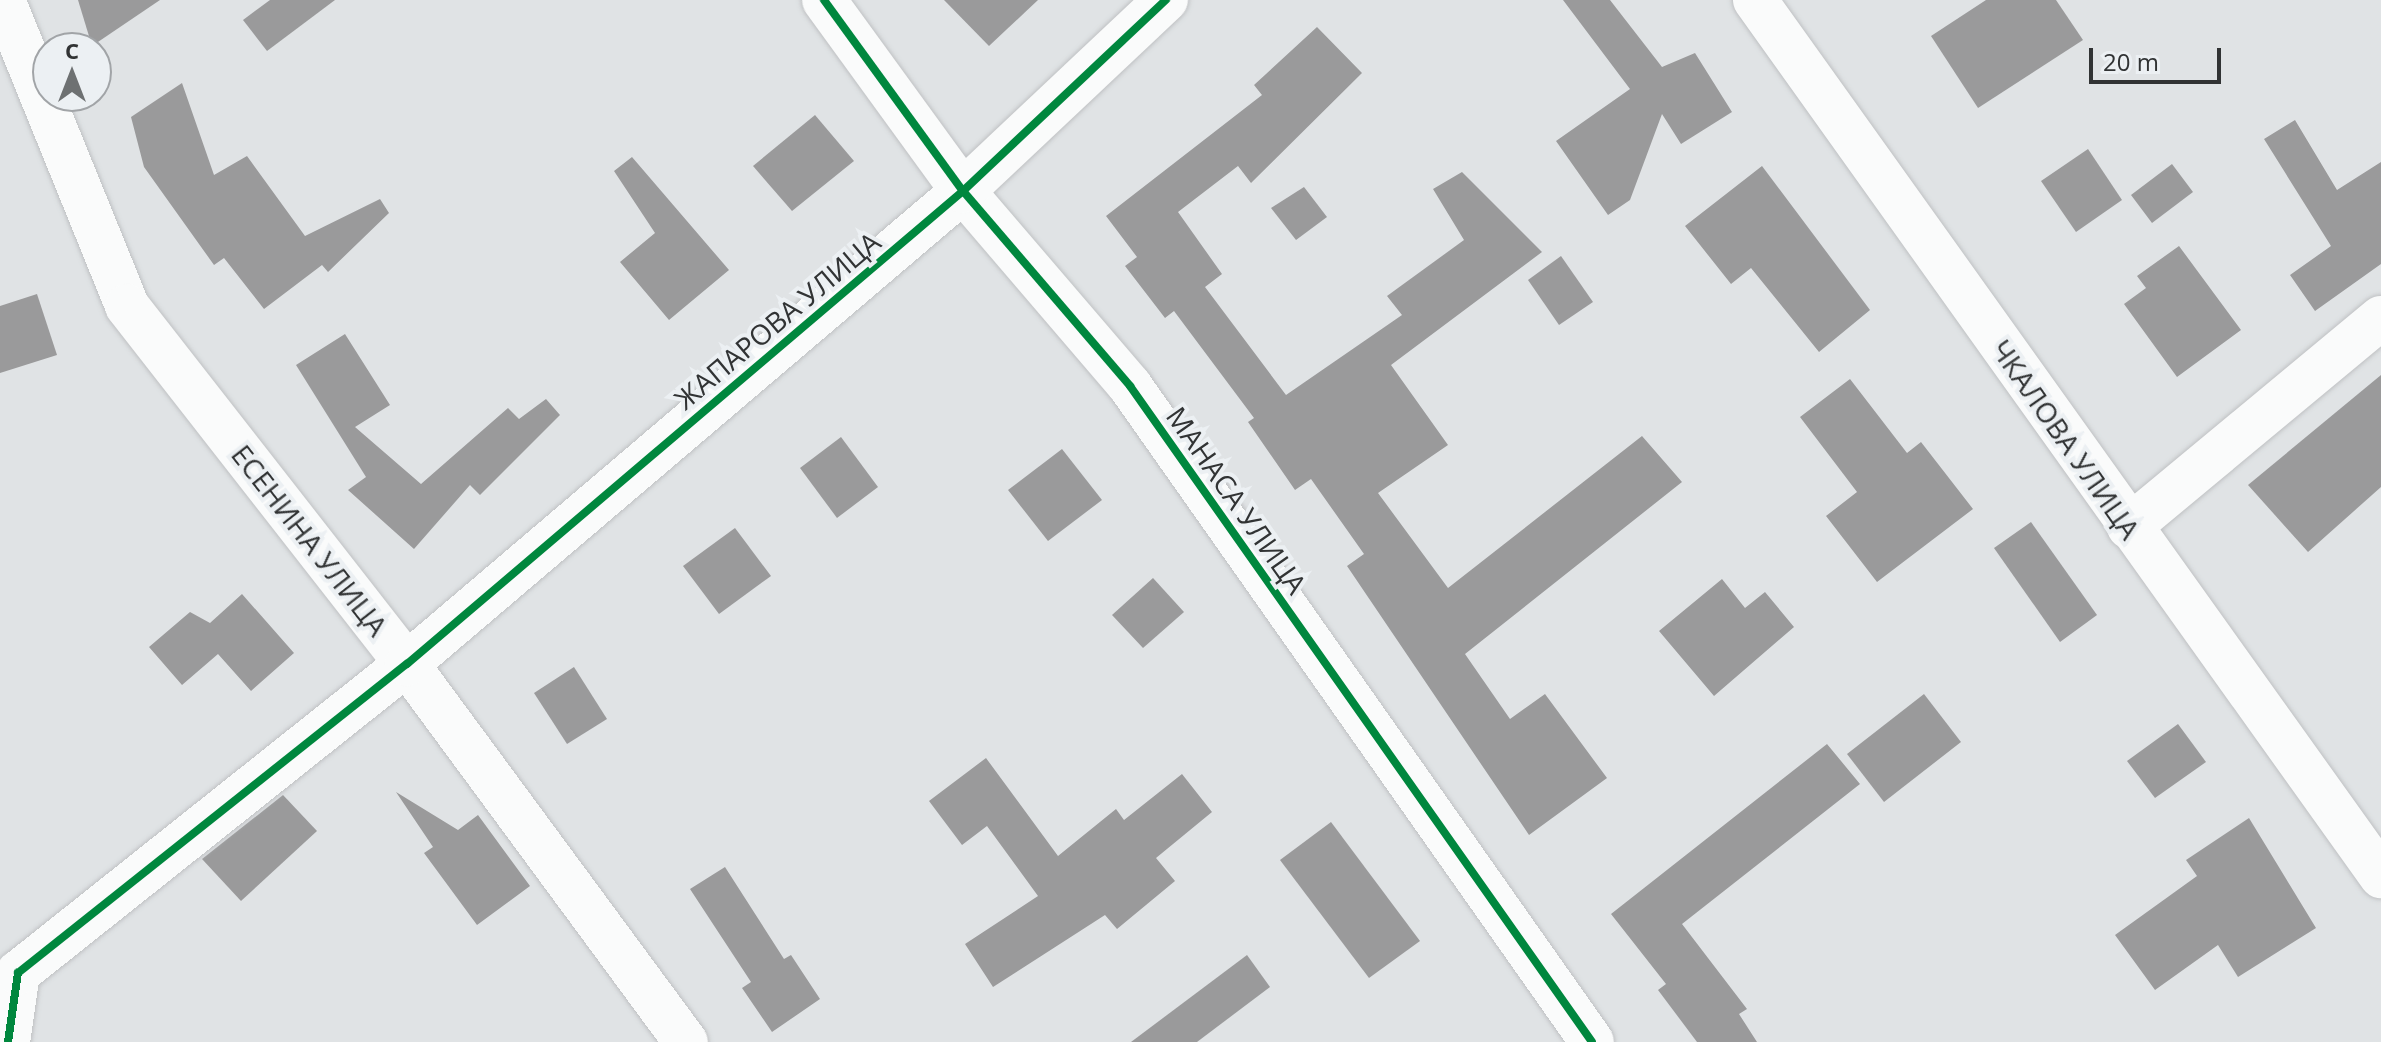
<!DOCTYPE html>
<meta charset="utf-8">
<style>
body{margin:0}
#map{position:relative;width:2381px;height:1042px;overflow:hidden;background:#e0e3e5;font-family:"Open Sans",sans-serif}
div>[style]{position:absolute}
.building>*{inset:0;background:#9a9a9b}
.roads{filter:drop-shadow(0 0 2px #bfc1c3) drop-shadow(0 0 2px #bfc1c3)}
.minor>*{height:44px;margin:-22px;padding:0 22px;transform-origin:22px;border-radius:22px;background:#fafbfb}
.cycleway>*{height:8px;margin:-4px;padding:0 4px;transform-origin:4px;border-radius:4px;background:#00873e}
span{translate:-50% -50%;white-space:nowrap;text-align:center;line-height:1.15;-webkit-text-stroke:8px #ecf0f3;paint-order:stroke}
.street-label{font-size:28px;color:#313334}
.north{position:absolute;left:32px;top:32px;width:80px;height:80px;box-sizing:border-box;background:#ecf0f3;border:2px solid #a1a4a7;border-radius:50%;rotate:0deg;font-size:22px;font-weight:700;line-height:32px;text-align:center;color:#313334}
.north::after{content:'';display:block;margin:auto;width:28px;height:36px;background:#6e7172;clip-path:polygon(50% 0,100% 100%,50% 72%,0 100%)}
.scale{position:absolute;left:2089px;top:48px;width:132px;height:36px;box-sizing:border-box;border:4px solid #313334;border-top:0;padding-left:10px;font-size:24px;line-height:28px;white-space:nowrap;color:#313334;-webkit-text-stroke:6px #ecf0f3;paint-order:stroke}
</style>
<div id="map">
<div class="building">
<div style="clip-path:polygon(78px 0,160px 0,92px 46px)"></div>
<div style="clip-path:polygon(270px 0,335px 0,267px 51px,243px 20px)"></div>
<div style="clip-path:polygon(944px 0,1038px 0,989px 46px)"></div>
<div style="clip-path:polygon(1563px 0,1610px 0,1662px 67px,1695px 53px,1732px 112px,1681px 144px,1662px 114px,1630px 200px,1608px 215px,1556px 141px,1630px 89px)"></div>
<div style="clip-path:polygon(1986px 0,2056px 0,2083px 40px,1978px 108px,1931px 36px)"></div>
<div style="clip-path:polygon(1317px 27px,1362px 73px,1251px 183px,1238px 166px,1178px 212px,1222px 274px,1205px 287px,1286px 395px,1402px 315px,1387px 296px,1464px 240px,1433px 189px,1462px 172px,1542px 252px,1391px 365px,1448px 445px,1378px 493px,1448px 588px,1642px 436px,1682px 482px,1465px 654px,1510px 719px,1545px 694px,1607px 778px,1529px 835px,1347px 566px,1364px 554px,1311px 479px,1295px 490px,1248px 422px,1254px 418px,1174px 311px,1165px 318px,1125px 266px,1137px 257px,1106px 216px,1262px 95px,1254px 85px)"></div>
<div style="clip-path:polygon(182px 83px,214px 175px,247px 156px,305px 236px,380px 199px,389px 213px,328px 272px,322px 265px,264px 309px,224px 258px,214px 265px,144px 167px,131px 117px)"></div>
<div style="clip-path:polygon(815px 115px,854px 161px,792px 211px,753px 166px)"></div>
<div style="clip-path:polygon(2295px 120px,2337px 190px,2381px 162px,2381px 264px,2315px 311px,2290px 275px,2331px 246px,2264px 139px)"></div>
<div style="clip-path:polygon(2088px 149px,2122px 200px,2076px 232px,2041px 181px)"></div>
<div style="clip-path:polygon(632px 157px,729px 270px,669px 320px,620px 262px,655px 233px,614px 171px)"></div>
<div style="clip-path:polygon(2172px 164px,2193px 192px,2152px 223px,2131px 195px)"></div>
<div style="clip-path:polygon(1762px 166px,1870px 310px,1819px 352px,1751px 268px,1731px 284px,1685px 226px)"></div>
<div style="clip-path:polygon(1304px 187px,1327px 217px,1296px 240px,1271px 208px)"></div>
<div style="clip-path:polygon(2179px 246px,2241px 330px,2177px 377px,2124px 304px,2146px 288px,2137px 276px)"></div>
<div style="clip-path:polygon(1561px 256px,1593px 302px,1559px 325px,1528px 280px)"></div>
<div style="clip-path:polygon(37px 294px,57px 355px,0 373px,0 306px)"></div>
<div style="clip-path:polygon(345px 334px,390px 405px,355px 427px,421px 484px,508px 408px,519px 419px,546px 399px,560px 415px,480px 495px,470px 485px,414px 549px,348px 490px,366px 477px,296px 365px)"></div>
<div style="clip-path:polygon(2381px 375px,2381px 487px,2308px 552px,2248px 485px)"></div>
<div style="clip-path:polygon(1850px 379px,1907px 453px,1921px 442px,1973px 509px,1877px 582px,1826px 516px,1857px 492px,1800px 417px)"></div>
<div style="clip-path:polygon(841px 437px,878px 487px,837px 518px,800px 468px)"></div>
<div style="clip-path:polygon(1062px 449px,1102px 500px,1048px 541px,1008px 490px)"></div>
<div style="clip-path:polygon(2031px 522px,2097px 615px,2060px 642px,1994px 548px)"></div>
<div style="clip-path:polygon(735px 528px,771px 576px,719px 614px,683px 566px)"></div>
<div style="clip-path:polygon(1153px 578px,1184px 612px,1143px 648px,1112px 615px)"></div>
<div style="clip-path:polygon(1722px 579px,1745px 608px,1765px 592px,1794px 627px,1714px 696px,1659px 631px)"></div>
<div style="clip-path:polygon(242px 594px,294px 653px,251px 691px,218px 654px,182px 685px,149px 647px,190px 612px,210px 623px)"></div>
<div style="clip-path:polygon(574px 667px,607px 719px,567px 744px,534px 693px)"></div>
<div style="clip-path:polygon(1924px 694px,1961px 742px,1884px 802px,1847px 754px)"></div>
<div style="clip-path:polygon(2178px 724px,2206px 762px,2155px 798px,2127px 761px)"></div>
<div style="clip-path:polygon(1827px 744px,1860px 784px,1682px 924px,1747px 1009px,1739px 1014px,1757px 1042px,1697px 1042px,1658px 990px,1666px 984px,1611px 914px)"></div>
<div style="clip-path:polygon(986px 758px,1058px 856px,1116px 809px,1124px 820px,1182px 774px,1212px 812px,1156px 858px,1175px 881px,1117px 929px,1105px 915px,993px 987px,965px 944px,1038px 896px,987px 826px,962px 845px,929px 801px)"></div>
<div style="clip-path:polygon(396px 792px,458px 830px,478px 815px,530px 886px,477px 925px,424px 853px,433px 847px)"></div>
<div style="clip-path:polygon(283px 795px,317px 831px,241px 901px,202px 859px)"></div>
<div style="clip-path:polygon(2249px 818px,2316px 928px,2238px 977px,2218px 945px,2155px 990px,2115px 935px,2197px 876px,2186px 860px)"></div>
<div style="clip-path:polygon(1331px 822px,1420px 941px,1369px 978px,1280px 860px)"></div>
<div style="clip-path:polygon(725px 867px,784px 959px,791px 955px,820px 999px,772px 1032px,742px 988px,751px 982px,690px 889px)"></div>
<div style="clip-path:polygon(1247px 955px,1270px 987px,1197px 1042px,1131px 1042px)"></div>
</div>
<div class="roads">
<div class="minor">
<div style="left:3px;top:0;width:330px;rotate:67.9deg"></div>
<div style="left:127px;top:306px;width:454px;rotate:52deg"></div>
<div style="left:407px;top:664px;width:470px;rotate:53.6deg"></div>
<div style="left:824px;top:0;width:236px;rotate:54deg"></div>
<div style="left:963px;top:191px;width:257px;rotate:49.4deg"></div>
<div style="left:1130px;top:386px;width:802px;rotate:54.84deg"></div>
<div style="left:1755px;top:0;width:1077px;rotate:54.45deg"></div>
<div style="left:2129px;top:527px;width:327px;rotate:-39.7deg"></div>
<div style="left:8px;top:1042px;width:70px;rotate:-81.8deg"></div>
<div style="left:18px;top:973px;width:497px;rotate:-38.5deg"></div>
<div style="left:407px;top:664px;width:730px;rotate:-40.39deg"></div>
<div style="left:963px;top:191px;width:279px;rotate:-43.3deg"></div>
</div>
</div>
<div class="cycleway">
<div style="left:824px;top:0;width:236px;rotate:54deg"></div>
<div style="left:963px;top:191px;width:257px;rotate:49.4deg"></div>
<div style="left:1130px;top:386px;width:802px;rotate:54.84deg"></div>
<div style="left:8px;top:1042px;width:70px;rotate:-81.8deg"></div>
<div style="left:18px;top:973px;width:497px;rotate:-38.5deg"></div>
<div style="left:407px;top:664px;width:730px;rotate:-40.39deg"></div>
<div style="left:963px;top:191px;width:279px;rotate:-43.3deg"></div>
</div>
<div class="street-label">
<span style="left:777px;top:320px;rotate:-40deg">ЖАПАРОВА УЛИЦА</span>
<span style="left:2066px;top:439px;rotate:55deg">ЧКАЛОВА УЛИЦА</span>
<span style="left:1237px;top:500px;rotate:55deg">МАНАСА УЛИЦА</span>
<span style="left:310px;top:540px;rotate:52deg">ЕСЕНИНА УЛИЦА</span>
</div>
<div class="north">С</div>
<div class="scale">20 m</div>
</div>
